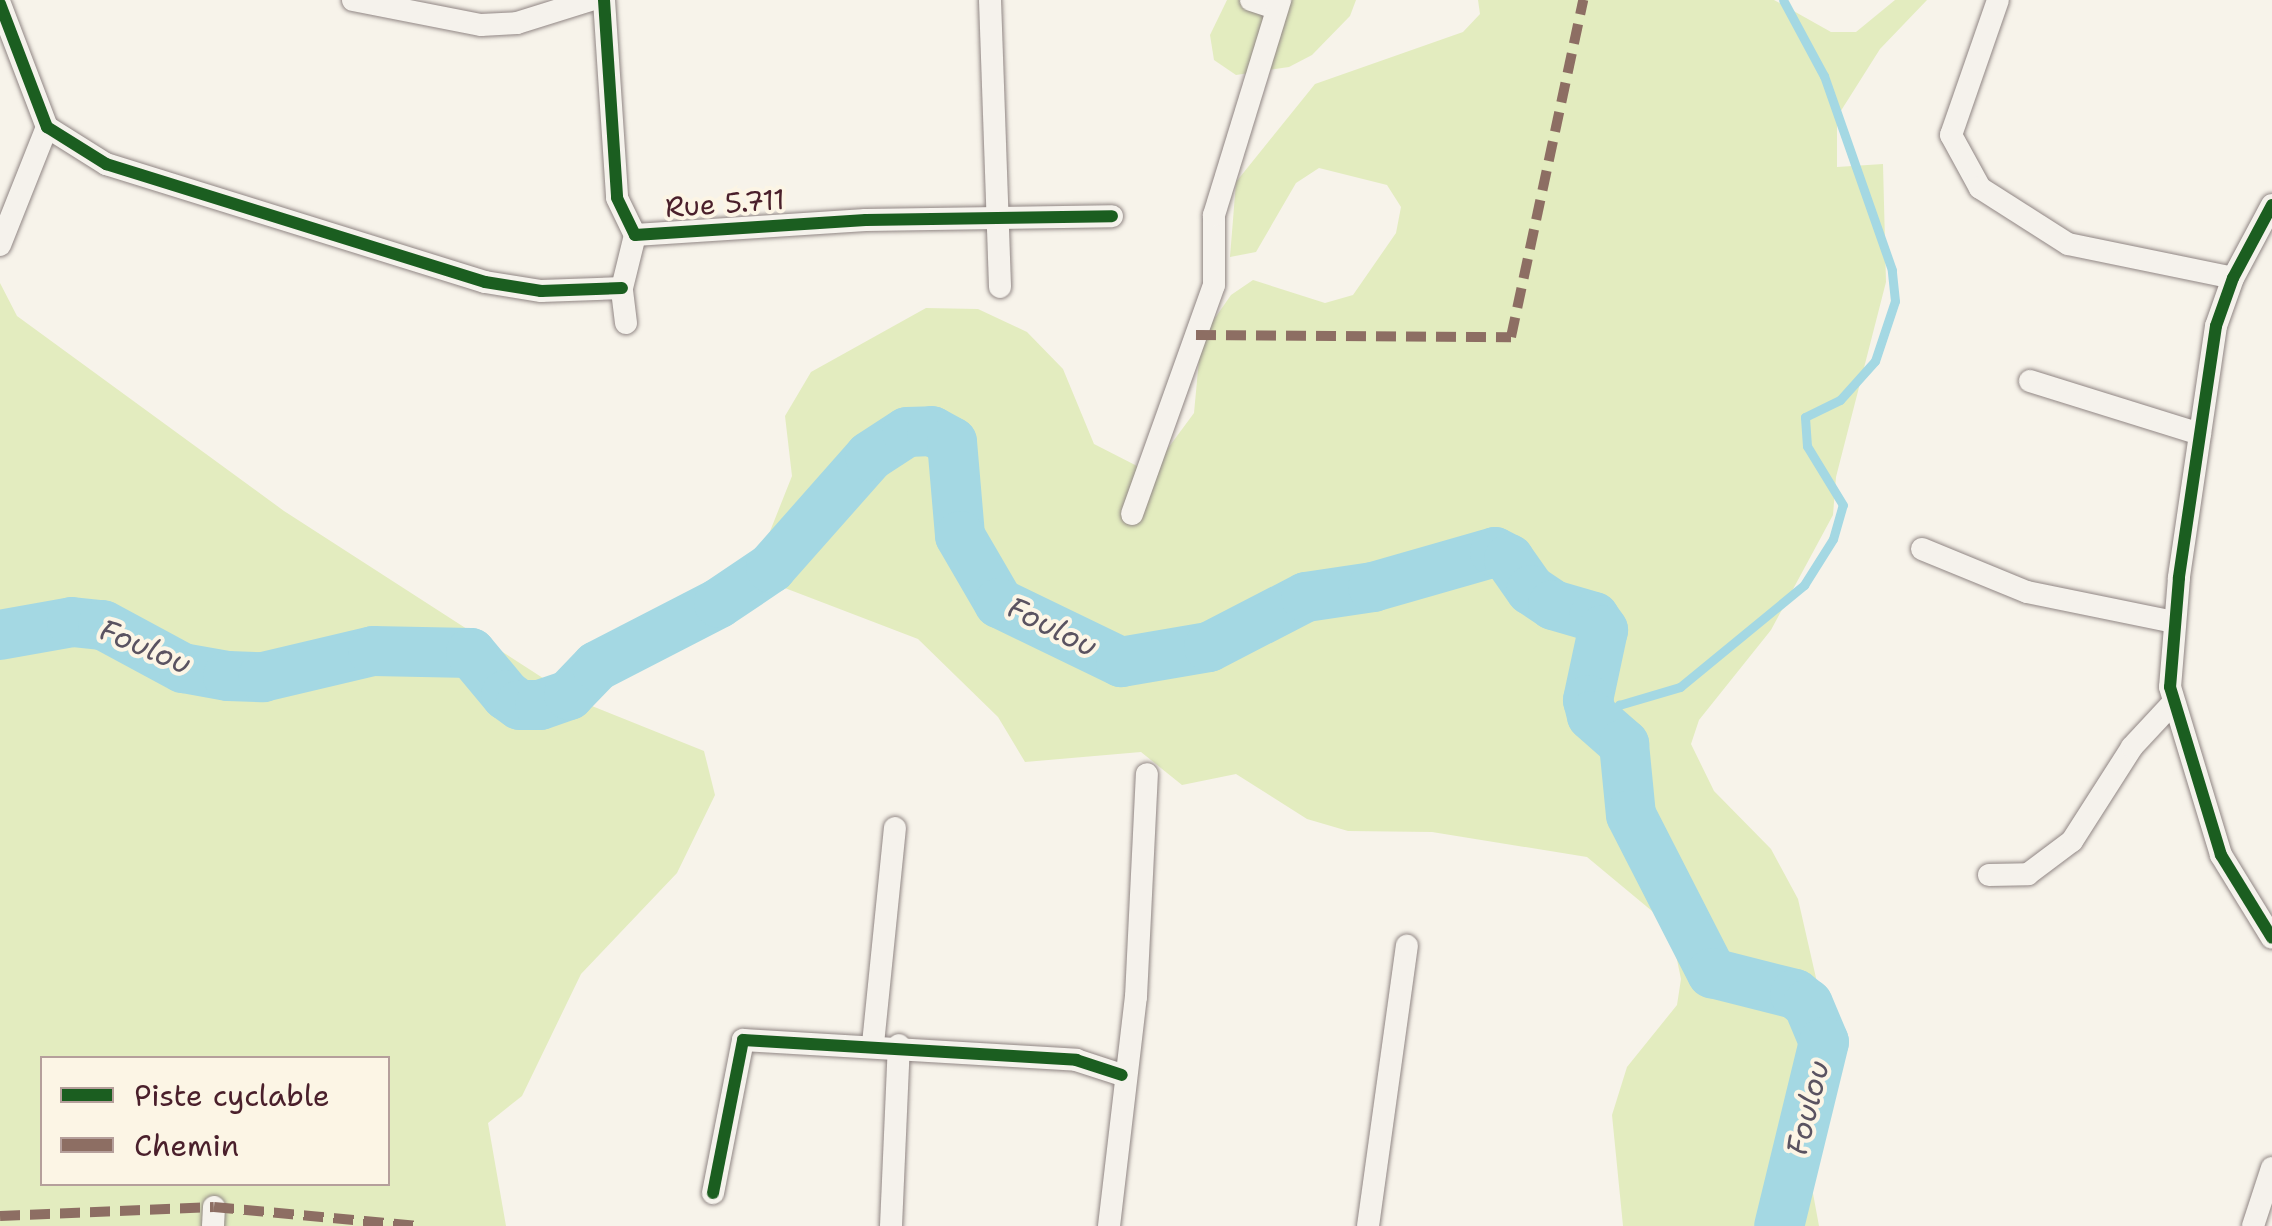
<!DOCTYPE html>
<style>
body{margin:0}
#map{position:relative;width:2272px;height:1226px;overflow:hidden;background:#f7f3ea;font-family:"Shantell Sans",sans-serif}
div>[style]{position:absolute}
.green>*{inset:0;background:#e3ecbf}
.stream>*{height:9px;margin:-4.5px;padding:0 4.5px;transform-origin:4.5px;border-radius:4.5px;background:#a4d8e3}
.river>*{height:50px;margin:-25px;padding:0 25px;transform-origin:25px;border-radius:25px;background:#a4d8e3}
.roads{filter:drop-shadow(0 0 2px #908684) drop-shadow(0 0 2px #908684)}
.minor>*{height:22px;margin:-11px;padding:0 11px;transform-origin:11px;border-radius:11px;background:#f5f2ec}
.quiet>*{height:10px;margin-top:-5px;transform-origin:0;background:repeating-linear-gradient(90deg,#8d6e63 0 20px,transparent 0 30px)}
.cycleway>*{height:12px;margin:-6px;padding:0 6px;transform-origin:6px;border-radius:6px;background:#1b5e20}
span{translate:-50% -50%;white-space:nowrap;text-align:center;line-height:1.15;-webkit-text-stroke:8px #fcf5e5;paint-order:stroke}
.street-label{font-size:28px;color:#4a1f2b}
.water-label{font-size:30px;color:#5a5361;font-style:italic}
.legend{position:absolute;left:40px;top:1056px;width:350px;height:130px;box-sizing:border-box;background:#fcf5e5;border:2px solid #b59f9b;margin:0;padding:12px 18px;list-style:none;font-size:30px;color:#4a1f2b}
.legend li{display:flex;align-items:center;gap:20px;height:50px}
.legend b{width:50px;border:2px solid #b59f9b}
</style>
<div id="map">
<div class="green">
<div style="clip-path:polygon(1227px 0,1356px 0,1350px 16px,1312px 55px,1289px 67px,1236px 75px,1214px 60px,1210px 35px)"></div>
<div style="clip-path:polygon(1478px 0,1774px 0,1831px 32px,1856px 32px,1895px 0,1927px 0,1880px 49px,1837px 117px,1837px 167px,1883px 164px,1886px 282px,1836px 477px,1833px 515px,1771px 630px,1699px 720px,1691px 744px,1714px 791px,1771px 849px,1798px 899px,1824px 1013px,1822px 1055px,1796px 1101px,1819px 1226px,1623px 1226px,1612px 1115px,1627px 1067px,1677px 1005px,1681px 979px,1670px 926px,1587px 857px,1432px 832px,1348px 831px,1307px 819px,1236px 774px,1182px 785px,1141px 752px,1025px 762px,998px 717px,918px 639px,733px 568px,761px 554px,792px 476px,785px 416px,811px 372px,926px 308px,978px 309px,1027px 332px,1063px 369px,1094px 444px,1139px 467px,1163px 455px,1194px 413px,1201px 338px,1231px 295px,1253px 280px,1325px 303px,1353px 295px,1396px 233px,1401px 207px,1387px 185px,1319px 168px,1296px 183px,1256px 252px,1230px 257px,1236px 182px,1315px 84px,1463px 32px,1480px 14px)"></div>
<div style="clip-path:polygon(evenodd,0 283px,17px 316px,284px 511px,577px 700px,704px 751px,715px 795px,677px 873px,581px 974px,522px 1096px,488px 1123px,506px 1226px,0 1226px,0 283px,42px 1058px,388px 1058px,388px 1184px,42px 1184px,42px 1058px)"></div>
</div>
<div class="stream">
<div style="left:1605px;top:730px;width:29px;rotate:-61deg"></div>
<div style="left:1619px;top:705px;width:64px;rotate:-16.4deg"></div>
<div style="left:1680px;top:687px;width:161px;rotate:-39.4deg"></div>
<div style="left:1804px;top:585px;width:54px;rotate:-57.8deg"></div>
<div style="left:1833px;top:539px;width:35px;rotate:-74deg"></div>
<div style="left:1843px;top:505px;width:69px;rotate:-121.4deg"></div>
<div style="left:1807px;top:446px;width:29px;rotate:-94deg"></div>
<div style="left:1805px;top:417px;width:39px;rotate:-26deg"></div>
<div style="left:1840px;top:400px;width:52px;rotate:-48.1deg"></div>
<div style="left:1875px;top:361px;width:63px;rotate:-71.6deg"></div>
<div style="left:1895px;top:301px;width:31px;rotate:-96deg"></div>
<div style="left:1892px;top:270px;width:206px;rotate:-109.3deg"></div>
<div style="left:1824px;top:76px;width:86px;rotate:-118.3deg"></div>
</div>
<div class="river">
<div style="left:0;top:635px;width:73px;rotate:-10.2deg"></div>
<div style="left:72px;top:622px;width:31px;rotate:6deg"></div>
<div style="left:103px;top:625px;width:91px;rotate:28.3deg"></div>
<div style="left:183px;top:668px;width:46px;rotate:10.1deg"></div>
<div style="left:228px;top:676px;width:35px;rotate:2deg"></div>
<div style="left:263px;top:677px;width:113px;rotate:-13.3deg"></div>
<div style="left:373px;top:651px;width:98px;rotate:1.2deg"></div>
<div style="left:471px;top:653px;width:55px;rotate:50.2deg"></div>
<div style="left:506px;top:695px;width:17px;rotate:36deg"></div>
<div style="left:520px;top:705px;width:20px"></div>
<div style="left:540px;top:705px;width:31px;rotate:-19deg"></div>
<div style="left:569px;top:695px;width:40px;rotate:-46deg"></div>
<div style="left:597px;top:666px;width:137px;rotate:-27.3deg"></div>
<div style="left:719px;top:603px;width:63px;rotate:-33.9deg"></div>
<div style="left:771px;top:568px;width:149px;rotate:-48.5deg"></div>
<div style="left:870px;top:456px;width:44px;rotate:-33deg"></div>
<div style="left:907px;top:432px;width:25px;rotate:-2deg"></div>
<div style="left:932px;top:431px;width:23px;rotate:29deg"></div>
<div style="left:952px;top:442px;width:94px;rotate:85.1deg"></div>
<div style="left:960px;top:536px;width:78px;rotate:59.8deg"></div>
<div style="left:999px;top:603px;width:136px;rotate:25.8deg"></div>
<div style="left:1121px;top:662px;width:89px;rotate:-9.7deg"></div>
<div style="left:1209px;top:647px;width:109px;rotate:-27.3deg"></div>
<div style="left:1306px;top:597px;width:68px;rotate:-8.5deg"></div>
<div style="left:1373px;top:587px;width:127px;rotate:-16deg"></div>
<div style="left:1495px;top:552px;width:16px;rotate:27deg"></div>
<div style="left:1509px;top:559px;width:38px;rotate:55deg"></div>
<div style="left:1531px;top:590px;width:27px;rotate:34deg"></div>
<div style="left:1553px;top:605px;width:43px;rotate:16.3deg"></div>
<div style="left:1594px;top:617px;width:16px;rotate:55deg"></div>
<div style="left:1603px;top:630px;width:72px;rotate:102.1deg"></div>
<div style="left:1588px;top:700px;width:16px;rotate:76deg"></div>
<div style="left:1592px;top:716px;width:43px;rotate:41.2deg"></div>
<div style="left:1624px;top:744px;width:71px;rotate:84.4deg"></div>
<div style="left:1631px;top:815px;width:178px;rotate:62.9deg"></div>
<div style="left:1712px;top:973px;width:86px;rotate:14.2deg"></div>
<div style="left:1795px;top:994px;width:16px;rotate:38deg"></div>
<div style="left:1808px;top:1004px;width:41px;rotate:67.2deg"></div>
<div style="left:1824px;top:1042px;width:189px;rotate:103.7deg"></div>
</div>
<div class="roads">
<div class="minor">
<div style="left:353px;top:0;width:130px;rotate:11.1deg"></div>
<div style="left:481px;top:25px;width:36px;rotate:-3deg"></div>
<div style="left:517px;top:23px;width:77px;rotate:-17.3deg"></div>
<div style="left:604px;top:0;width:198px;rotate:86.2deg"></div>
<div style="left:617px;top:198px;width:41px;rotate:64.1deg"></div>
<div style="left:635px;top:235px;width:231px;rotate:-3.7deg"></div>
<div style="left:866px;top:220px;width:246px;rotate:-0.9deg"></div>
<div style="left:990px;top:0;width:287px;rotate:88deg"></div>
<div style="left:1251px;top:0;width:26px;rotate:18deg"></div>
<div style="left:1998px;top:0;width:143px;rotate:109.2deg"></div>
<div style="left:1951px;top:135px;width:60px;rotate:61.3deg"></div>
<div style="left:1980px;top:188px;width:104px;rotate:32.5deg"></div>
<div style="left:2068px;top:244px;width:168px;rotate:11.6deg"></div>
<div style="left:0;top:4px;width:132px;rotate:69.1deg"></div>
<div style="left:47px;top:127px;width:70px;rotate:32.1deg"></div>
<div style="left:106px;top:164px;width:397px;rotate:17.3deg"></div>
<div style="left:485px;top:282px;width:57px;rotate:9.1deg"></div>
<div style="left:541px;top:291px;width:81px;rotate:-2.1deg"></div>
<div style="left:2272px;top:205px;width:83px;rotate:118.1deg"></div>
<div style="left:2233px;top:278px;width:51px;rotate:109.5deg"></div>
<div style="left:2216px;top:326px;width:255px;rotate:98.4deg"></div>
<div style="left:2179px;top:578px;width:109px;rotate:94.7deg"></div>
<div style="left:2170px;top:687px;width:176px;rotate:73.1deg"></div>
<div style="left:2221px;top:855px;width:97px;rotate:58.4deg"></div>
<div style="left:0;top:245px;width:127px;rotate:-68.3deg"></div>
<div style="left:626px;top:323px;width:35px;rotate:-97deg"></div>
<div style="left:622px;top:288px;width:55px;rotate:-76.2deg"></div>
<div style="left:2030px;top:381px;width:178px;rotate:17.3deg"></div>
<div style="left:1132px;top:514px;width:243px;rotate:-70.3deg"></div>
<div style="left:1214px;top:285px;width:70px;rotate:-90deg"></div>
<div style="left:1214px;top:215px;width:225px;rotate:-72.9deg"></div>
<div style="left:1922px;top:549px;width:113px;rotate:22.3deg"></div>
<div style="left:2027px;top:592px;width:150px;rotate:11.5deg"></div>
<div style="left:1989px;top:875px;width:39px;rotate:-1deg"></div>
<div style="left:2028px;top:874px;width:55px;rotate:-36.9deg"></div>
<div style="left:2072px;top:841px;width:112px;rotate:-57.4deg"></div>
<div style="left:2132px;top:747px;width:59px;rotate:-47.1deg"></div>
<div style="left:873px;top:1044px;width:217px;rotate:-84.2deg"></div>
<div style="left:713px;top:1193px;width:156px;rotate:-78.9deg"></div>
<div style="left:743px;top:1040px;width:334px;rotate:3.4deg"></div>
<div style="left:1076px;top:1060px;width:48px;rotate:18.1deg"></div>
<div style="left:213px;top:1226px;width:19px;rotate:-87deg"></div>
<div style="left:891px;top:1226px;width:181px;rotate:-87.5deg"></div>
<div style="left:1109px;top:1226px;width:231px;rotate:-83.3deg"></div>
<div style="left:1136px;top:997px;width:223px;rotate:-87.2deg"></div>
<div style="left:1368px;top:1226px;width:283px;rotate:-82.1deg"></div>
<div style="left:2253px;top:1226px;width:61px;rotate:-71.9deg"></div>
</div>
</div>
<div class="quiet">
<div style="left:1196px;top:335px;width:315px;rotate:0.4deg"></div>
<div style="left:1511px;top:337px;width:345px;rotate:-77.9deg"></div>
<div style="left:0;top:1216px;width:214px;rotate:-2.4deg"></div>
<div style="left:214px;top:1207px;width:205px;rotate:5.3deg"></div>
</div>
<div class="cycleway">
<div style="left:604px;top:0;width:198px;rotate:86.2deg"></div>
<div style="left:617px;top:198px;width:41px;rotate:64.1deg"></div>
<div style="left:635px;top:235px;width:231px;rotate:-3.7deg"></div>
<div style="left:866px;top:220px;width:246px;rotate:-0.9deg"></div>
<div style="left:0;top:4px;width:132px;rotate:69.1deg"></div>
<div style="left:47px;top:127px;width:70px;rotate:32.1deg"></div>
<div style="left:106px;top:164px;width:397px;rotate:17.3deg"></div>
<div style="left:485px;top:282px;width:57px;rotate:9.1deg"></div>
<div style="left:541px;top:291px;width:81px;rotate:-2.1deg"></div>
<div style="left:2272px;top:205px;width:83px;rotate:118.1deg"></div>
<div style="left:2233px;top:278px;width:51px;rotate:109.5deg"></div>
<div style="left:2216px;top:326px;width:255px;rotate:98.4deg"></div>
<div style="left:2179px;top:578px;width:109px;rotate:94.7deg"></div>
<div style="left:2170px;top:687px;width:176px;rotate:73.1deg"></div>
<div style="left:2221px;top:855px;width:97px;rotate:58.4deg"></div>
<div style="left:713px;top:1193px;width:156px;rotate:-78.9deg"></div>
<div style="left:743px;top:1040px;width:334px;rotate:3.4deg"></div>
<div style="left:1076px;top:1060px;width:48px;rotate:18.1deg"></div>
</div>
<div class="street-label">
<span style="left:725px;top:203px;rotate:-4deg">Rue 5.711</span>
</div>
<div class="water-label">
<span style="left:1052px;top:627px;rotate:27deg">Foulou</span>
<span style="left:145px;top:647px;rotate:23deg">Foulou</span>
<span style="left:1808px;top:1108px;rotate:-76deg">Foulou</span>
</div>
<ul class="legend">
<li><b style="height:12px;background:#1b5e20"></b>Piste cyclable</li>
<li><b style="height:12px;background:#8d6e63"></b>Chemin</li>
</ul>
</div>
